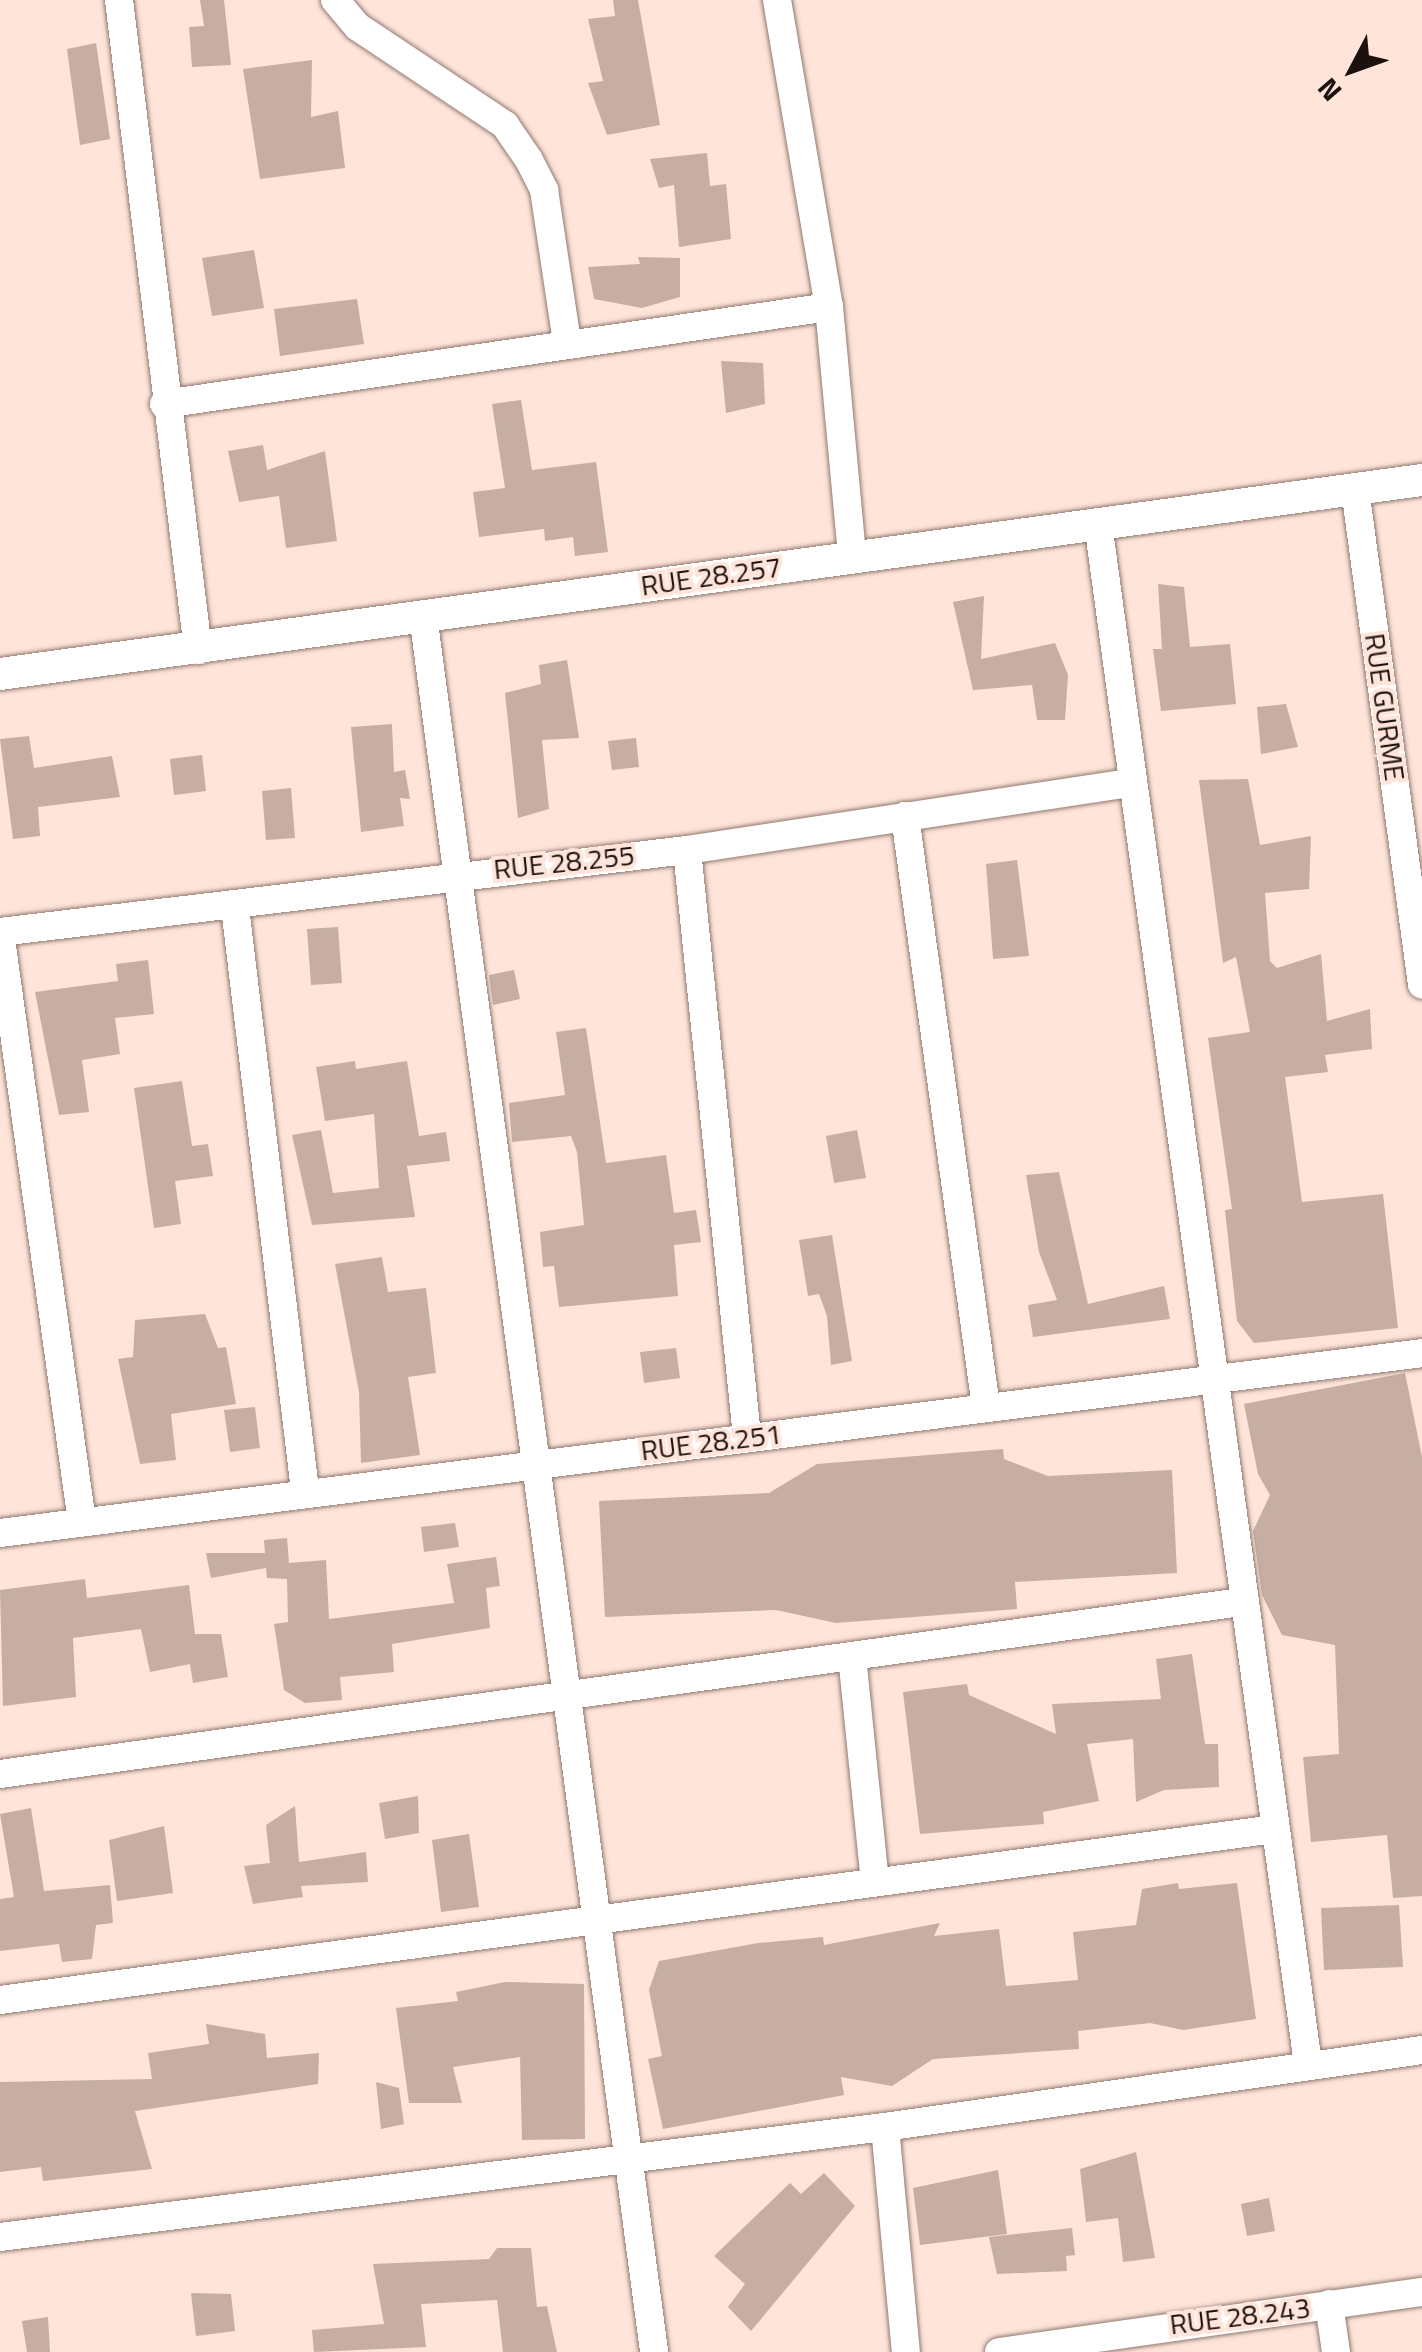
<!DOCTYPE html>
<style>
body{margin:0}
#map{position:relative;width:1422px;height:2352px;overflow:hidden;background:#fee4d9;font-family:"Titillium Web",sans-serif}
div>[style]{position:absolute}
.building>*{inset:0;background:#c6aea3}
.roads{filter:drop-shadow(0 0 2px #907970) drop-shadow(0 0 2px #907970)}
.minor>*{height:28px;margin:-14px;padding:0 14px;transform-origin:14px;border-radius:14px;background:#fff}
.tertiary>*{height:32px;margin:-16px;padding:0 16px;transform-origin:16px;border-radius:16px;background:#fff}
span{translate:-50% -50%;white-space:nowrap;text-align:center;line-height:1.15;-webkit-text-stroke:8px #fee4d9;paint-order:stroke}
.street-label{font-size:28px;color:#1b120f}
.north{position:absolute;left:1302px;top:20px;width:100px;height:100px;-webkit-text-stroke:8px #fee4d9;paint-order:stroke;rotate:229deg;font-size:28px;font-weight:700;line-height:40px;text-align:center;color:#1b120f}
.north::after{content:'';display:block;margin:auto;width:35px;height:45px;background:#1b120f;clip-path:polygon(50% 0,100% 100%,50% 72%,0 100%)}
</style>
<div id="map">
<div class="building">
<div style="clip-path:polygon(200px 0,224px 0,231px 65px,192px 67px,189px 27px,204px 26px)"></div>
<div style="clip-path:polygon(613px 0,638px 0,660px 125px,607px 135px,588px 83px,603px 81px,588px 19px,615px 16px)"></div>
<div style="clip-path:polygon(96px 43px,110px 139px,80px 145px,67px 49px)"></div>
<div style="clip-path:polygon(312px 60px,311px 117px,338px 111px,345px 168px,260px 179px,243px 69px)"></div>
<div style="clip-path:polygon(707px 153px,710px 186px,726px 184px,731px 239px,679px 247px,674px 185px,659px 188px,650px 159px)"></div>
<div style="clip-path:polygon(254px 250px,264px 308px,212px 316px,202px 258px)"></div>
<div style="clip-path:polygon(638px 257px,680px 258px,680px 297px,642px 308px,594px 299px,588px 267px,640px 264px)"></div>
<div style="clip-path:polygon(357px 299px,364px 344px,280px 356px,274px 309px)"></div>
<div style="clip-path:polygon(721px 361px,763px 363px,765px 404px,726px 413px)"></div>
<div style="clip-path:polygon(521px 400px,532px 470px,596px 462px,608px 552px,575px 556px,573px 537px,545px 541px,544px 529px,479px 537px,473px 492px,505px 488px,492px 404px)"></div>
<div style="clip-path:polygon(263px 445px,267px 470px,325px 451px,337px 541px,286px 548px,279px 496px,239px 502px,228px 451px)"></div>
<div style="clip-path:polygon(1158px 584px,1184px 587px,1190px 647px,1230px 644px,1236px 704px,1161px 711px,1153px 649px,1162px 649px)"></div>
<div style="clip-path:polygon(984px 596px,981px 659px,1055px 643px,1068px 675px,1065px 720px,1037px 720px,1032px 685px,973px 690px,953px 602px)"></div>
<div style="clip-path:polygon(567px 660px,579px 738px,542px 740px,549px 809px,518px 818px,505px 693px,541px 684px,539px 665px)"></div>
<div style="clip-path:polygon(1286px 704px,1298px 747px,1261px 754px,1257px 707px)"></div>
<div style="clip-path:polygon(392px 724px,394px 772px,405px 770px,410px 799px,400px 798px,404px 826px,361px 832px,351px 727px)"></div>
<div style="clip-path:polygon(29px 736px,34px 768px,112px 756px,120px 797px,38px 807px,40px 836px,13px 839px,0 739px)"></div>
<div style="clip-path:polygon(636px 738px,639px 767px,612px 770px,608px 741px)"></div>
<div style="clip-path:polygon(202px 755px,206px 791px,174px 795px,170px 759px)"></div>
<div style="clip-path:polygon(1248px 779px,1260px 845px,1311px 836px,1309px 889px,1265px 893px,1270px 961px,1277px 968px,1321px 954px,1327px 1021px,1370px 1009px,1372px 1049px,1325px 1055px,1328px 1072px,1285px 1077px,1302px 1202px,1383px 1194px,1398px 1328px,1254px 1343px,1237px 1321px,1225px 1210px,1232px 1209px,1208px 1038px,1250px 1032px,1236px 957px,1223px 963px,1199px 780px)"></div>
<div style="clip-path:polygon(291px 788px,295px 838px,266px 840px,262px 791px)"></div>
<div style="clip-path:polygon(1017px 860px,1029px 956px,993px 959px,986px 864px)"></div>
<div style="clip-path:polygon(338px 927px,342px 983px,311px 985px,307px 929px)"></div>
<div style="clip-path:polygon(148px 960px,154px 1014px,115px 1018px,120px 1054px,82px 1060px,89px 1112px,59px 1115px,35px 992px,118px 981px,116px 964px)"></div>
<div style="clip-path:polygon(514px 970px,520px 999px,493px 1005px,489px 975px)"></div>
<div style="clip-path:polygon(586px 1028px,606px 1163px,666px 1155px,674px 1213px,696px 1210px,701px 1242px,674px 1245px,678px 1296px,559px 1307px,554px 1266px,543px 1267px,540px 1232px,584px 1225px,577px 1152px,571px 1136px,512px 1142px,509px 1103px,565px 1095px,556px 1032px)"></div>
<div style="clip-path:polygon(355px 1061px,356px 1069px,407px 1061px,419px 1136px,446px 1132px,450px 1161px,407px 1166px,415px 1217px,312px 1225px,292px 1135px,321px 1130px,333px 1193px,379px 1188px,374px 1114px,325px 1121px,316px 1067px)"></div>
<div style="clip-path:polygon(182px 1081px,192px 1146px,208px 1144px,213px 1176px,175px 1181px,181px 1224px,154px 1228px,134px 1088px)"></div>
<div style="clip-path:polygon(857px 1130px,866px 1178px,834px 1183px,826px 1136px)"></div>
<div style="clip-path:polygon(1059px 1172px,1088px 1304px,1164px 1286px,1170px 1319px,1033px 1337px,1028px 1305px,1057px 1300px,1039px 1252px,1026px 1175px)"></div>
<div style="clip-path:polygon(832px 1235px,852px 1361px,831px 1365px,827px 1316px,819px 1294px,808px 1296px,799px 1240px)"></div>
<div style="clip-path:polygon(382px 1257px,388px 1292px,426px 1288px,436px 1373px,408px 1377px,420px 1455px,361px 1463px,359px 1392px,335px 1264px)"></div>
<div style="clip-path:polygon(205px 1314px,218px 1348px,226px 1347px,236px 1404px,171px 1414px,176px 1460px,140px 1464px,118px 1359px,133px 1357px,135px 1320px)"></div>
<div style="clip-path:polygon(676px 1348px,680px 1378px,644px 1383px,640px 1352px)"></div>
<div style="clip-path:polygon(1405px 1373px,1422px 1457px,1422px 1896px,1393px 1898px,1387px 1835px,1311px 1842px,1303px 1757px,1339px 1754px,1335px 1645px,1282px 1635px,1262px 1595px,1253px 1531px,1270px 1495px,1258px 1474px,1244px 1404px)"></div>
<div style="clip-path:polygon(255px 1407px,260px 1448px,230px 1452px,224px 1410px)"></div>
<div style="clip-path:polygon(1003px 1449px,1004px 1459px,1048px 1476px,1172px 1470px,1177px 1573px,1015px 1582px,1017px 1609px,836px 1623px,776px 1610px,605px 1617px,599px 1501px,769px 1493px,817px 1464px)"></div>
<div style="clip-path:polygon(455px 1523px,459px 1547px,424px 1552px,421px 1527px)"></div>
<div style="clip-path:polygon(287px 1538px,289px 1563px,326px 1560px,329px 1619px,454px 1603px,447px 1564px,496px 1557px,500px 1586px,486px 1588px,490px 1628px,392px 1644px,394px 1672px,340px 1677px,342px 1700px,305px 1703px,284px 1690px,274px 1624px,288px 1622px,287px 1579px,267px 1578px,266px 1568px,211px 1578px,206px 1553px,265px 1553px,264px 1540px)"></div>
<div style="clip-path:polygon(85px 1579px,87px 1598px,189px 1585px,195px 1634px,221px 1634px,228px 1677px,193px 1683px,190px 1664px,150px 1672px,141px 1629px,73px 1638px,76px 1697px,3px 1706px,0 1590px)"></div>
<div style="clip-path:polygon(1192px 1654px,1205px 1744px,1218px 1744px,1219px 1787px,1164px 1790px,1136px 1802px,1133px 1739px,1087px 1744px,1099px 1801px,1043px 1812px,1044px 1824px,920px 1834px,903px 1692px,967px 1684px,969px 1695px,1056px 1734px,1052px 1704px,1161px 1699px,1156px 1659px)"></div>
<div style="clip-path:polygon(418px 1796px,419px 1833px,385px 1839px,379px 1803px)"></div>
<div style="clip-path:polygon(295px 1806px,299px 1862px,366px 1852px,368px 1882px,301px 1886px,303px 1897px,253px 1904px,244px 1866px,270px 1863px,266px 1825px)"></div>
<div style="clip-path:polygon(31px 1808px,44px 1891px,110px 1885px,113px 1923px,96px 1925px,92px 1959px,62px 1962px,59px 1944px,0 1951px,0 1899px,14px 1897px,0 1814px)"></div>
<div style="clip-path:polygon(164px 1826px,173px 1893px,117px 1901px,109px 1840px)"></div>
<div style="clip-path:polygon(469px 1834px,479px 1907px,441px 1912px,432px 1840px)"></div>
<div style="clip-path:polygon(1178px 1883px,1179px 1889px,1237px 1883px,1256px 2019px,1183px 2030px,1150px 2023px,1078px 2031px,1079px 2049px,933px 2059px,892px 2086px,841px 2077px,844px 2095px,663px 2129px,648px 2059px,662px 2056px,649px 1990px,659px 1961px,758px 1943px,823px 1937px,824px 1945px,940px 1923px,934px 1936px,999px 1929px,1006px 1986px,1078px 1980px,1073px 1932px,1136px 1925px,1142px 1889px)"></div>
<div style="clip-path:polygon(1399px 1905px,1403px 1967px,1324px 1970px,1321px 1908px)"></div>
<div style="clip-path:polygon(505px 1982px,584px 1984px,585px 2139px,522px 2140px,520px 2057px,453px 2067px,462px 2103px,409px 2103px,396px 2008px,458px 2001px,456px 1992px)"></div>
<div style="clip-path:polygon(206px 2024px,265px 2034px,267px 2058px,319px 2053px,318px 2084px,135px 2111px,152px 2169px,43px 2181px,41px 2167px,0 2172px,0 2082px,152px 2079px,148px 2053px,209px 2044px)"></div>
<div style="clip-path:polygon(376px 2082px,399px 2088px,404px 2124px,381px 2129px)"></div>
<div style="clip-path:polygon(1136px 2152px,1155px 2258px,1123px 2262px,1118px 2218px,1086px 2222px,1080px 2169px)"></div>
<div style="clip-path:polygon(998px 2170px,1007px 2234px,920px 2245px,913px 2188px)"></div>
<div style="clip-path:polygon(824px 2173px,855px 2206px,751px 2331px,728px 2307px,745px 2284px,714px 2256px,790px 2183px,801px 2194px)"></div>
<div style="clip-path:polygon(1269px 2198px,1275px 2231px,1247px 2236px,1241px 2204px)"></div>
<div style="clip-path:polygon(1072px 2228px,1075px 2255px,1066px 2256px,1067px 2271px,997px 2274px,989px 2237px)"></div>
<div style="clip-path:polygon(497px 2248px,531px 2248px,537px 2307px,547px 2306px,557px 2352px,503px 2352px,497px 2300px,421px 2304px,426px 2347px,314px 2352px,312px 2330px,384px 2324px,373px 2264px,489px 2259px)"></div>
<div style="clip-path:polygon(191px 2293px,231px 2294px,235px 2331px,196px 2336px)"></div>
<div style="clip-path:polygon(48px 2317px,50px 2352px,27px 2352px,22px 2321px)"></div>
</div>
<div class="roads">
<div class="minor">
<div style="left:119px;top:0;width:655px;rotate:83.07deg"></div>
<div style="left:335px;top:0;width:35px;rotate:50deg"></div>
<div style="left:358px;top:27px;width:177px;rotate:33.7deg"></div>
<div style="left:505px;top:125px;width:42px;rotate:55.6deg"></div>
<div style="left:529px;top:160px;width:34px;rotate:63deg"></div>
<div style="left:544px;top:190px;width:154px;rotate:81.4deg"></div>
<div style="left:777px;top:0;width:311px;rotate:80.4deg"></div>
<div style="left:829px;top:307px;width:250px;rotate:84.7deg"></div>
<div style="left:164px;top:404px;width:672px;rotate:-8.3deg"></div>
<div style="left:1355px;top:489px;width:500px;rotate:82.3deg"></div>
<div style="left:1098px;top:523px;width:1556px;rotate:82.24deg"></div>
<div style="left:423px;top:615px;width:1752px;rotate:82.42deg"></div>
<div style="left:905px;top:816px;width:597px;rotate:82.2deg"></div>
<div style="left:687px;top:850px;width:590px;rotate:84.16deg"></div>
<div style="left:235px;top:907px;width:588px;rotate:83.16deg"></div>
<div style="left:0;top:932px;width:692px;rotate:-6.81deg"></div>
<div style="left:687px;top:850px;width:446px;rotate:-8.6deg"></div>
<div style="left:0;top:932px;width:596px;rotate:82.09deg"></div>
<div style="left:0;top:1533px;width:1433px;rotate:-7.21deg"></div>
<div style="left:852px;top:1656px;width:227px;rotate:84.2deg"></div>
<div style="left:0;top:1774px;width:1253px;rotate:-7.89deg"></div>
<div style="left:0;top:2000px;width:1286px;rotate:-7.64deg"></div>
<div style="left:885px;top:2127px;width:226px;rotate:84.7deg"></div>
<div style="left:0;top:2237px;width:892px;rotate:-7.09deg"></div>
<div style="left:885px;top:2127px;width:542px;rotate:-8.16deg"></div>
<div style="left:1329px;top:2304px;width:49px;rotate:81.7deg"></div>
<div style="left:999px;top:2352px;width:427px;rotate:-8.1deg"></div>
</div>
<div class="tertiary">
<div style="left:0;top:674px;width:1435px;rotate:-7.77deg"></div>
</div>
</div>
<div class="street-label">
<span style="left:711px;top:576px;rotate:-8deg">RUE 28.257</span>
<span style="left:1385px;top:707px;rotate:82deg">RUE GURME</span>
<span style="left:564px;top:862px;rotate:-6deg">RUE 28.255</span>
<span style="left:711px;top:1442px;rotate:-7deg">RUE 28.251</span>
<span style="left:1240px;top:2316px;rotate:-7deg">RUE 28.243</span>
</div>
<div class="north">N</div>
</div>
